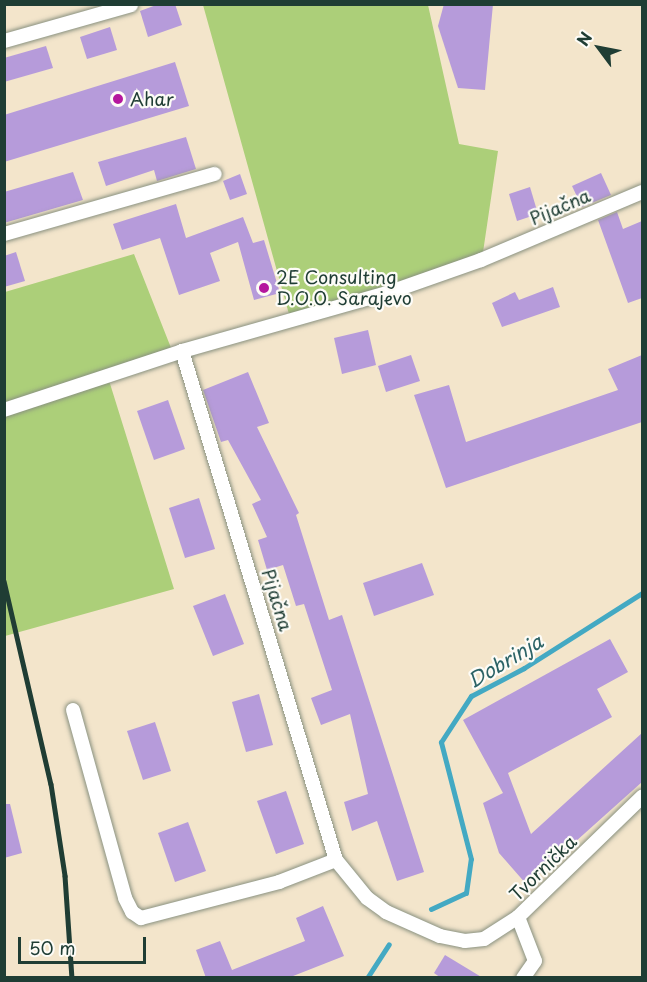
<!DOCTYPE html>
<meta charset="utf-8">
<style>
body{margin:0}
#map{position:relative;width:647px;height:982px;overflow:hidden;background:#f3e5cb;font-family:"Playpen Sans",sans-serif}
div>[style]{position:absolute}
.green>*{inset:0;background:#accf79}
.stream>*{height:5px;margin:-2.5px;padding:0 2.5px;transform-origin:2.5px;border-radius:2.5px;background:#43a9c3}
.building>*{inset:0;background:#b69bda}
.roads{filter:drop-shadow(0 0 2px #899180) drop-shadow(0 0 2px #899180)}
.minor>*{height:14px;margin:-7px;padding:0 7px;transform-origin:7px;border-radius:7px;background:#fff}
.rail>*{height:4.5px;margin:-2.25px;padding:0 2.25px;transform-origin:2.25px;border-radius:2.25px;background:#1f3d34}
.dots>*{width:16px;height:16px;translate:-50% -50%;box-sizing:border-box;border:3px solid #fdfcf7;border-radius:50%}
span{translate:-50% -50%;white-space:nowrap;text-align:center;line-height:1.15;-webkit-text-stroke:4.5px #fdfcf7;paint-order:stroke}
.poi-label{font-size:18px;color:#1f3d34}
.left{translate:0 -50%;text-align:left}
.street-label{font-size:18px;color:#1f3d34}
.water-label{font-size:20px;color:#2c6366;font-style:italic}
.frame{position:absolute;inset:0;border:6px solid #1f3d34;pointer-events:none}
.north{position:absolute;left:569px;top:18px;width:60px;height:60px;-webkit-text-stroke:4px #fdfcf7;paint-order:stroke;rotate:302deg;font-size:16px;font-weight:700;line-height:24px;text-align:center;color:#1f3d34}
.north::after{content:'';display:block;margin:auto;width:21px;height:27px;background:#1f3d34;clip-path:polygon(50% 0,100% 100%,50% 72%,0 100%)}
.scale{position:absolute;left:18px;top:937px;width:128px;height:27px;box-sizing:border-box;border:3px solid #1f3d34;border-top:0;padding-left:8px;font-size:18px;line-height:21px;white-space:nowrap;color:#1f3d34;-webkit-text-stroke:4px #fdfcf7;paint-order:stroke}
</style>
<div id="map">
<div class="green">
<div style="clip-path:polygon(203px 5px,428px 5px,459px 144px,498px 151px,482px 259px,292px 325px)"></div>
<div style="clip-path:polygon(134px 254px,175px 358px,107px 374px,174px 589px,5px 636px,5px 292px)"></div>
</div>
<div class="stream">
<div style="left:431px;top:909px;width:38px;rotate:-25deg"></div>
<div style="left:466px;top:893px;width:34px;rotate:-82deg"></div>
<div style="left:471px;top:859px;width:121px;rotate:-104.4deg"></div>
<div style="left:441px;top:742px;width:55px;rotate:-56.9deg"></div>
<div style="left:471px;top:696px;width:60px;rotate:-27.8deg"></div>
<div style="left:524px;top:668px;width:140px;rotate:-32.4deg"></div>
<div style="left:367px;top:978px;width:40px;rotate:-57.1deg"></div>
</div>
<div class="building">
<div style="clip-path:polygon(159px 4px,175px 4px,182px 25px,148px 37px,140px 11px)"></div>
<div style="clip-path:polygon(444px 4px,493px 4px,485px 90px,458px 88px,438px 26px)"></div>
<div style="clip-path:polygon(110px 27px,117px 50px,87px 59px,80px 37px)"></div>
<div style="clip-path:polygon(46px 46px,53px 68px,4px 82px,4px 58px)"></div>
<div style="clip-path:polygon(175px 62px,189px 106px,4px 162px,4px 115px)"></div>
<div style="clip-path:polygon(186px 137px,196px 169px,157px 181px,154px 170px,106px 186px,98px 162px)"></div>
<div style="clip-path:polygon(73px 172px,83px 200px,4px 223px,4px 192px)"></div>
<div style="clip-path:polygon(601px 173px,611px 195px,582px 207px,572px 186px)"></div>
<div style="clip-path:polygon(240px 174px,247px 194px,230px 200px,223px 181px)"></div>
<div style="clip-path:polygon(530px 187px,538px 214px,517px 221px,509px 194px)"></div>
<div style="clip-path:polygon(176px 204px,186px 238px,243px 217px,253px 243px,264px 240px,280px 293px,254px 300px,238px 242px,210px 253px,220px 281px,179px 295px,160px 238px,122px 250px,113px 224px)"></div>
<div style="clip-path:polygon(617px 212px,623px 229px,642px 221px,642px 298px,628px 303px,598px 220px)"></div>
<div style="clip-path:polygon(16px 252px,25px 281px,4px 287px,4px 256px)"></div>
<div style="clip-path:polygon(553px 287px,560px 307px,502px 327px,492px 303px,515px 292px,519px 300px)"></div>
<div style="clip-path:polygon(368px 330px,376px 365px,342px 374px,334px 338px)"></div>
<div style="clip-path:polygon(411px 355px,420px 381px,386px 392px,378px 366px)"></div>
<div style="clip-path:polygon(642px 355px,642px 422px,446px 488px,414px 395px,449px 385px,466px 442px,618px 390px,608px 369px)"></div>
<div style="clip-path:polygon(248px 372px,269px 423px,257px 427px,299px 513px,296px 515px,329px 620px,342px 615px,424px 872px,397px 881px,377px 821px,352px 831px,344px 802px,368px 794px,350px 714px,321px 725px,311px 698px,332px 690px,304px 604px,296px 606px,283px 565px,267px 570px,258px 540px,267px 537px,252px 504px,261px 500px,228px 440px,221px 442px,203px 390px)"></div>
<div style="clip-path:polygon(168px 400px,185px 449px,154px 460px,137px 411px)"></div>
<div style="clip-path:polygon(199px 498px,215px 549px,185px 558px,169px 508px)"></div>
<div style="clip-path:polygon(422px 563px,434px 595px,374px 616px,363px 583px)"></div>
<div style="clip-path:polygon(225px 594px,244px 644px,213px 656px,193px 606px)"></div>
<div style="clip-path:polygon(610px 639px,628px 672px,597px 689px,612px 717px,508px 773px,531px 834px,642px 733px,642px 782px,527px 885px,499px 853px,483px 803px,503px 793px,463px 720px)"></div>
<div style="clip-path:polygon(259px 694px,273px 745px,246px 752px,232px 702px)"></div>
<div style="clip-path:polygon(155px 722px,171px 771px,143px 780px,127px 731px)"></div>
<div style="clip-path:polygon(286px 791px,304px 844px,276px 854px,257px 801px)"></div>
<div style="clip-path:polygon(4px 804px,10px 804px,22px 853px,4px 858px)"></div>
<div style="clip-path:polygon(188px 822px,206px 871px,175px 882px,158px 833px)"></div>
<div style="clip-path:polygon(323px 906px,344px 956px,288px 978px,206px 978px,196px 950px,220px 941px,232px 970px,305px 941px,296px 918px)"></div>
<div style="clip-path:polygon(445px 955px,483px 978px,441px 978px,434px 973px)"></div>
</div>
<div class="roads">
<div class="minor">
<div style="left:4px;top:41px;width:132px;rotate:-15.8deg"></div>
<div style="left:4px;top:234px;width:219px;rotate:-15.9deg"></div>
<div style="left:182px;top:351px;width:532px;rotate:73.17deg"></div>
<div style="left:336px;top:860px;width:49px;rotate:50.8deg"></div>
<div style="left:367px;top:898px;width:24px;rotate:36deg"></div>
<div style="left:386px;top:912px;width:59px;rotate:24deg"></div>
<div style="left:440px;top:936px;width:25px;rotate:11deg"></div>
<div style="left:465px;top:941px;width:19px;rotate:-6deg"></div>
<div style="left:484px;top:939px;width:40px;rotate:-32.9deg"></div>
<div style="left:518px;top:917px;width:173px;rotate:-44.1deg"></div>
<div style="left:4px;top:410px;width:188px;rotate:-18.3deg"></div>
<div style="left:182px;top:351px;width:216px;rotate:-15.8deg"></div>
<div style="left:390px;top:292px;width:96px;rotate:-19.4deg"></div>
<div style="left:481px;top:260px;width:175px;rotate:-22.9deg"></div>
<div style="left:73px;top:710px;width:195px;rotate:74.5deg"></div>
<div style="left:125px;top:898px;width:16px;rotate:63deg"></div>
<div style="left:132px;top:912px;width:11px;rotate:34deg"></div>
<div style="left:141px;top:918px;width:143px;rotate:-14.6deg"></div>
<div style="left:279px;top:882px;width:61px;rotate:-21.1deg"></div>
<div style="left:518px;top:917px;width:47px;rotate:68.9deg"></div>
<div style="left:535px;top:961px;width:21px;rotate:125deg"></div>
</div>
</div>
<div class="rail">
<div style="left:4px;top:581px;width:208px;rotate:77deg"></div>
<div style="left:51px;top:784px;width:93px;rotate:81.3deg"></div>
<div style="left:65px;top:876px;width:102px;rotate:86.1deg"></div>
</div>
<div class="dots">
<div style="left:118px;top:99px;background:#b5179e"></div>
<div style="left:264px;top:288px;background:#b5179e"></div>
</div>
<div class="poi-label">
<span class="left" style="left:130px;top:99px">Ahar</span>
<span class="left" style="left:276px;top:288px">2E Consulting<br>D.O.O. Sarajevo</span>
</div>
<div class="street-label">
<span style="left:560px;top:207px;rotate:-23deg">Pijačna</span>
<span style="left:277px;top:600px;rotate:73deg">Pijačna</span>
<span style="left:543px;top:868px;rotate:-44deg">Tvornička</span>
</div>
<div class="water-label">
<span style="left:505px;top:661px;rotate:-31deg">Dobrinja</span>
</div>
<div class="frame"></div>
<div class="north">N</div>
<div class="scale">50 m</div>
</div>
